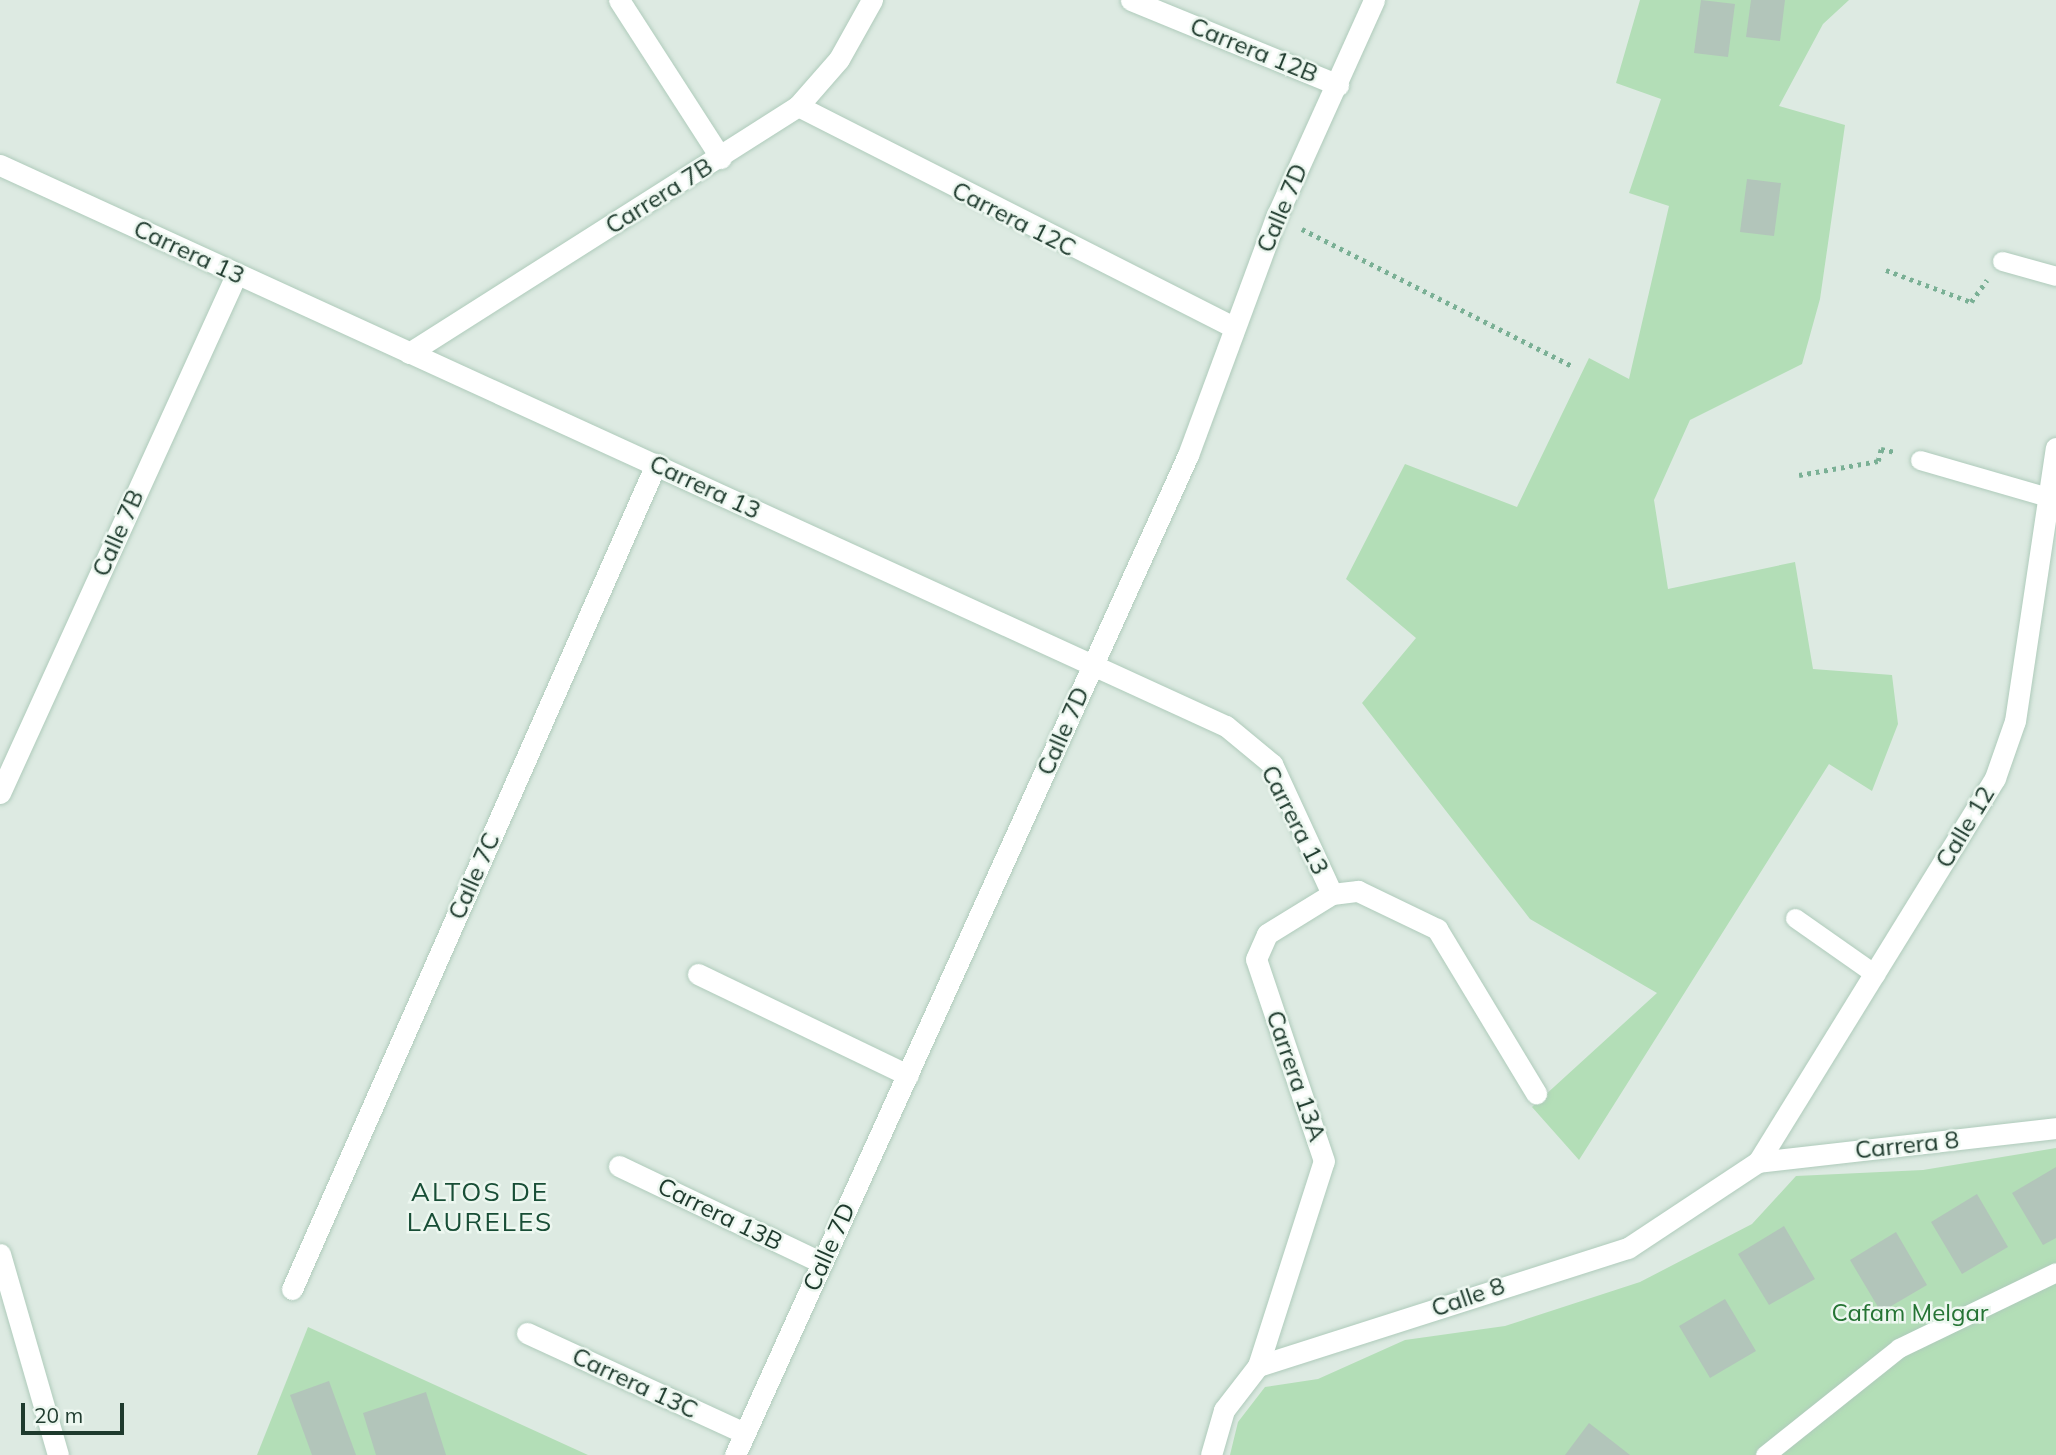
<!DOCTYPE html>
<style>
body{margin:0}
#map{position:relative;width:2056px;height:1455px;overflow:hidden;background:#ddeae2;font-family:Mulish,sans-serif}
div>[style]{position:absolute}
.green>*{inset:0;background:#b3deb7}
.building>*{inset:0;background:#b2c5ba}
.path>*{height:4.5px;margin-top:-2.25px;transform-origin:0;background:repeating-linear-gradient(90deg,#7ab095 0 3.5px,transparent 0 8.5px)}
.roads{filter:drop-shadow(0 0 2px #afcbbb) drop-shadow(0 0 2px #afcbbb)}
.lane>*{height:19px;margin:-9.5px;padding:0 9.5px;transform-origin:9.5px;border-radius:9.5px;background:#fff}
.street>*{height:21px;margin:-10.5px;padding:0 10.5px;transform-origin:10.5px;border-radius:10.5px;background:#fff}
.secondary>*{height:21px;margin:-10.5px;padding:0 10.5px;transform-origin:10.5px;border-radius:10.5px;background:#fff}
span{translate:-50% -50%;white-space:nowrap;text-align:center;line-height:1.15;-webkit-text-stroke:5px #edf7f0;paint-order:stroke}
.street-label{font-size:24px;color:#1e3a2d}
.park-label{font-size:24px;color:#257434}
.neighbourhood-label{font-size:26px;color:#184e36;letter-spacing:2px}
.scale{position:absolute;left:21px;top:1403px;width:103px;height:32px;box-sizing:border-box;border:4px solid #1e3a2d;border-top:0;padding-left:9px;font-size:21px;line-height:24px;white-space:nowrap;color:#1e3a2d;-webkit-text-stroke:5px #edf7f0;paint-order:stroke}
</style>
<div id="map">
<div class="green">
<div style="clip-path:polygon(1640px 0,1849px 0,1823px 24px,1779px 106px,1845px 125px,1820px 299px,1802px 364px,1690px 420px,1654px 500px,1668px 589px,1795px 562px,1813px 669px,1892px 675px,1898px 724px,1872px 791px,1829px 764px,1579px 1160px,1532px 1107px,1657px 993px,1530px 919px,1362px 703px,1416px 638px,1346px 579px,1405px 464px,1517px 507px,1589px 358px,1629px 379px,1669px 206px,1629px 193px,1661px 99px,1616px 83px)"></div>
<div style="clip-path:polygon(2056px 1148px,2056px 1455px,1230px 1455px,1238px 1422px,1265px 1387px,1318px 1379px,1405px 1340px,1505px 1326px,1640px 1282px,1752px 1224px,1796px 1176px,1923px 1170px)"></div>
<div style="clip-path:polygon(308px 1327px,588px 1455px,257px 1455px)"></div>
</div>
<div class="building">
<div style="clip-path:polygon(1701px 0,1735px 4px,1728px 57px,1694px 53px)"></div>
<div style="clip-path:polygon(1751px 0,1785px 0,1780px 41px,1746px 37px)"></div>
<div style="clip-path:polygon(1747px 179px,1781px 183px,1774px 236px,1740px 232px)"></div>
<div style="clip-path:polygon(2056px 1167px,2056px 1238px,2043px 1245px,2012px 1193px)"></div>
<div style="clip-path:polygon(1977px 1194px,2008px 1247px,1962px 1274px,1931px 1222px)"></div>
<div style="clip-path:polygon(1784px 1226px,1815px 1279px,1769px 1305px,1738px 1254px)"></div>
<div style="clip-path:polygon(1896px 1232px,1927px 1285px,1881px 1312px,1850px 1260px)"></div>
<div style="clip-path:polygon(1725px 1299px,1756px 1351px,1710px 1378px,1679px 1326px)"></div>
<div style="clip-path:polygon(329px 1381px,356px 1455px,312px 1455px,290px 1395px)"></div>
<div style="clip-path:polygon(426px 1392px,446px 1455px,376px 1455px,363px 1413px)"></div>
<div style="clip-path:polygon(1589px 1423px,1630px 1455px,1565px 1455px)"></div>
</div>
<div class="path">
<div style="left:1302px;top:229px;width:303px;rotate:26.9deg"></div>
<div style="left:1886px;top:270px;width:91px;rotate:20.6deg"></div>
<div style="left:1971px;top:302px;width:27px;rotate:-54deg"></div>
<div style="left:1799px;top:475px;width:80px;rotate:-10deg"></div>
<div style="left:1878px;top:461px;width:12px;rotate:-76deg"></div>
<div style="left:1881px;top:449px;width:14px;rotate:12deg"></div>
</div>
<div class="roads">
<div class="lane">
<div style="left:2002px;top:261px;width:56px;rotate:15.5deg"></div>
<div style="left:1920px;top:460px;width:133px;rotate:16.1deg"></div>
<div style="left:1795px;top:918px;width:98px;rotate:35deg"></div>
<div style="left:1765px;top:1455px;width:171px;rotate:-38.6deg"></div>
<div style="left:1899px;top:1348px;width:174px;rotate:-25.8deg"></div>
</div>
<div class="street">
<div style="left:619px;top:0;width:188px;rotate:57.2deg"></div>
<div style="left:1131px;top:0;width:224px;rotate:22.3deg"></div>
<div style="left:798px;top:106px;width:488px;rotate:26.9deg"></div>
<div style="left:0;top:165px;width:1348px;rotate:24.59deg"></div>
<div style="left:1226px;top:726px;width:60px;rotate:39.6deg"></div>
<div style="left:1272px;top:764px;width:143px;rotate:65.2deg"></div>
<div style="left:409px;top:353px;width:461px;rotate:-32.4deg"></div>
<div style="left:798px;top:106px;width:62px;rotate:-48.9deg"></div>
<div style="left:839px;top:59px;width:68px;rotate:-60.8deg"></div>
<div style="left:0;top:793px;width:571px;rotate:-65.5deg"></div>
<div style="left:698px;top:974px;width:233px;rotate:25.7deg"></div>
<div style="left:1758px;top:1162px;width:300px;rotate:-6.5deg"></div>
<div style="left:619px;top:1166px;width:225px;rotate:25.5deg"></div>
<div style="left:0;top:1254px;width:209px;rotate:73.9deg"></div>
<div style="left:292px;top:1289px;width:902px;rotate:-66.19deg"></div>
<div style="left:527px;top:1333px;width:239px;rotate:24.7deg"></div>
<div style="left:1258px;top:1366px;width:215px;rotate:-72.2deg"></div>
<div style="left:1324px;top:1161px;width:213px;rotate:-108.6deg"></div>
<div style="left:1256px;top:959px;width:27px;rotate:-66deg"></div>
<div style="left:1267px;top:934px;width:76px;rotate:-31.6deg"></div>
<div style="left:1332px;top:894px;width:26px;rotate:-7deg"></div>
<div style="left:1358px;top:891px;width:88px;rotate:25.7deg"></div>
<div style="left:1437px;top:929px;width:192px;rotate:58.9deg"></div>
<div style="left:735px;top:1455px;width:1098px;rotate:-65.63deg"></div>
<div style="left:1188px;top:455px;width:256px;rotate:-69.7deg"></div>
<div style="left:1277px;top:215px;width:236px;rotate:-65.7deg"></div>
</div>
<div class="secondary">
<div style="left:1211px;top:1455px;width:47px;rotate:-73.9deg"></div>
<div style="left:1224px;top:1410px;width:56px;rotate:-52.3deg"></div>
<div style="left:1258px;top:1366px;width:388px;rotate:-17.7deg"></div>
<div style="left:1628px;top:1248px;width:156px;rotate:-33.5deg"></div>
<div style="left:1758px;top:1162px;width:451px;rotate:-58.3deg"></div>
<div style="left:1995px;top:778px;width:60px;rotate:-70.7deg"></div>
<div style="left:2015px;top:721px;width:276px;rotate:-81.5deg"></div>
</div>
</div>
<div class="street-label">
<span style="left:1254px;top:50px;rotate:22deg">Carrera 12B</span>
<span style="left:659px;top:196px;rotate:-32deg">Carrera 7B</span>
<span style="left:1282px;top:208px;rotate:-67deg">Calle 7D</span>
<span style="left:1014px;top:219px;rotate:27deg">Carrera 12C</span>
<span style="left:189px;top:252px;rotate:25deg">Carrera 13</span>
<span style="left:705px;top:487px;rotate:25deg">Carrera 13</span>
<span style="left:118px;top:533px;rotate:-66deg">Calle 7B</span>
<span style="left:1063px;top:731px;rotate:-66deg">Calle 7D</span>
<span style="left:1295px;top:820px;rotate:63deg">Carrera 13</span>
<span style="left:1965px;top:827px;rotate:-59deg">Calle 12</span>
<span style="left:474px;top:876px;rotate:-66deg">Calle 7C</span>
<span style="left:1296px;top:1076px;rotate:71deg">Carrera 13A</span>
<span style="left:1907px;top:1145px;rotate:-6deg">Carrera 8</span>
<span style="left:720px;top:1214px;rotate:26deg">Carrera 13B</span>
<span style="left:829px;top:1247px;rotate:-66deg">Calle 7D</span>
<span style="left:1468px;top:1297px;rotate:-19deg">Calle 8</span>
<span style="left:635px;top:1383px;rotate:25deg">Carrera 13C</span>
</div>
<div class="park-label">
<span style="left:1910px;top:1313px">Cafam Melgar</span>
</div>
<div class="neighbourhood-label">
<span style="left:480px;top:1207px">ALTOS DE<br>LAURELES</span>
</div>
<div class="scale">20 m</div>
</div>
